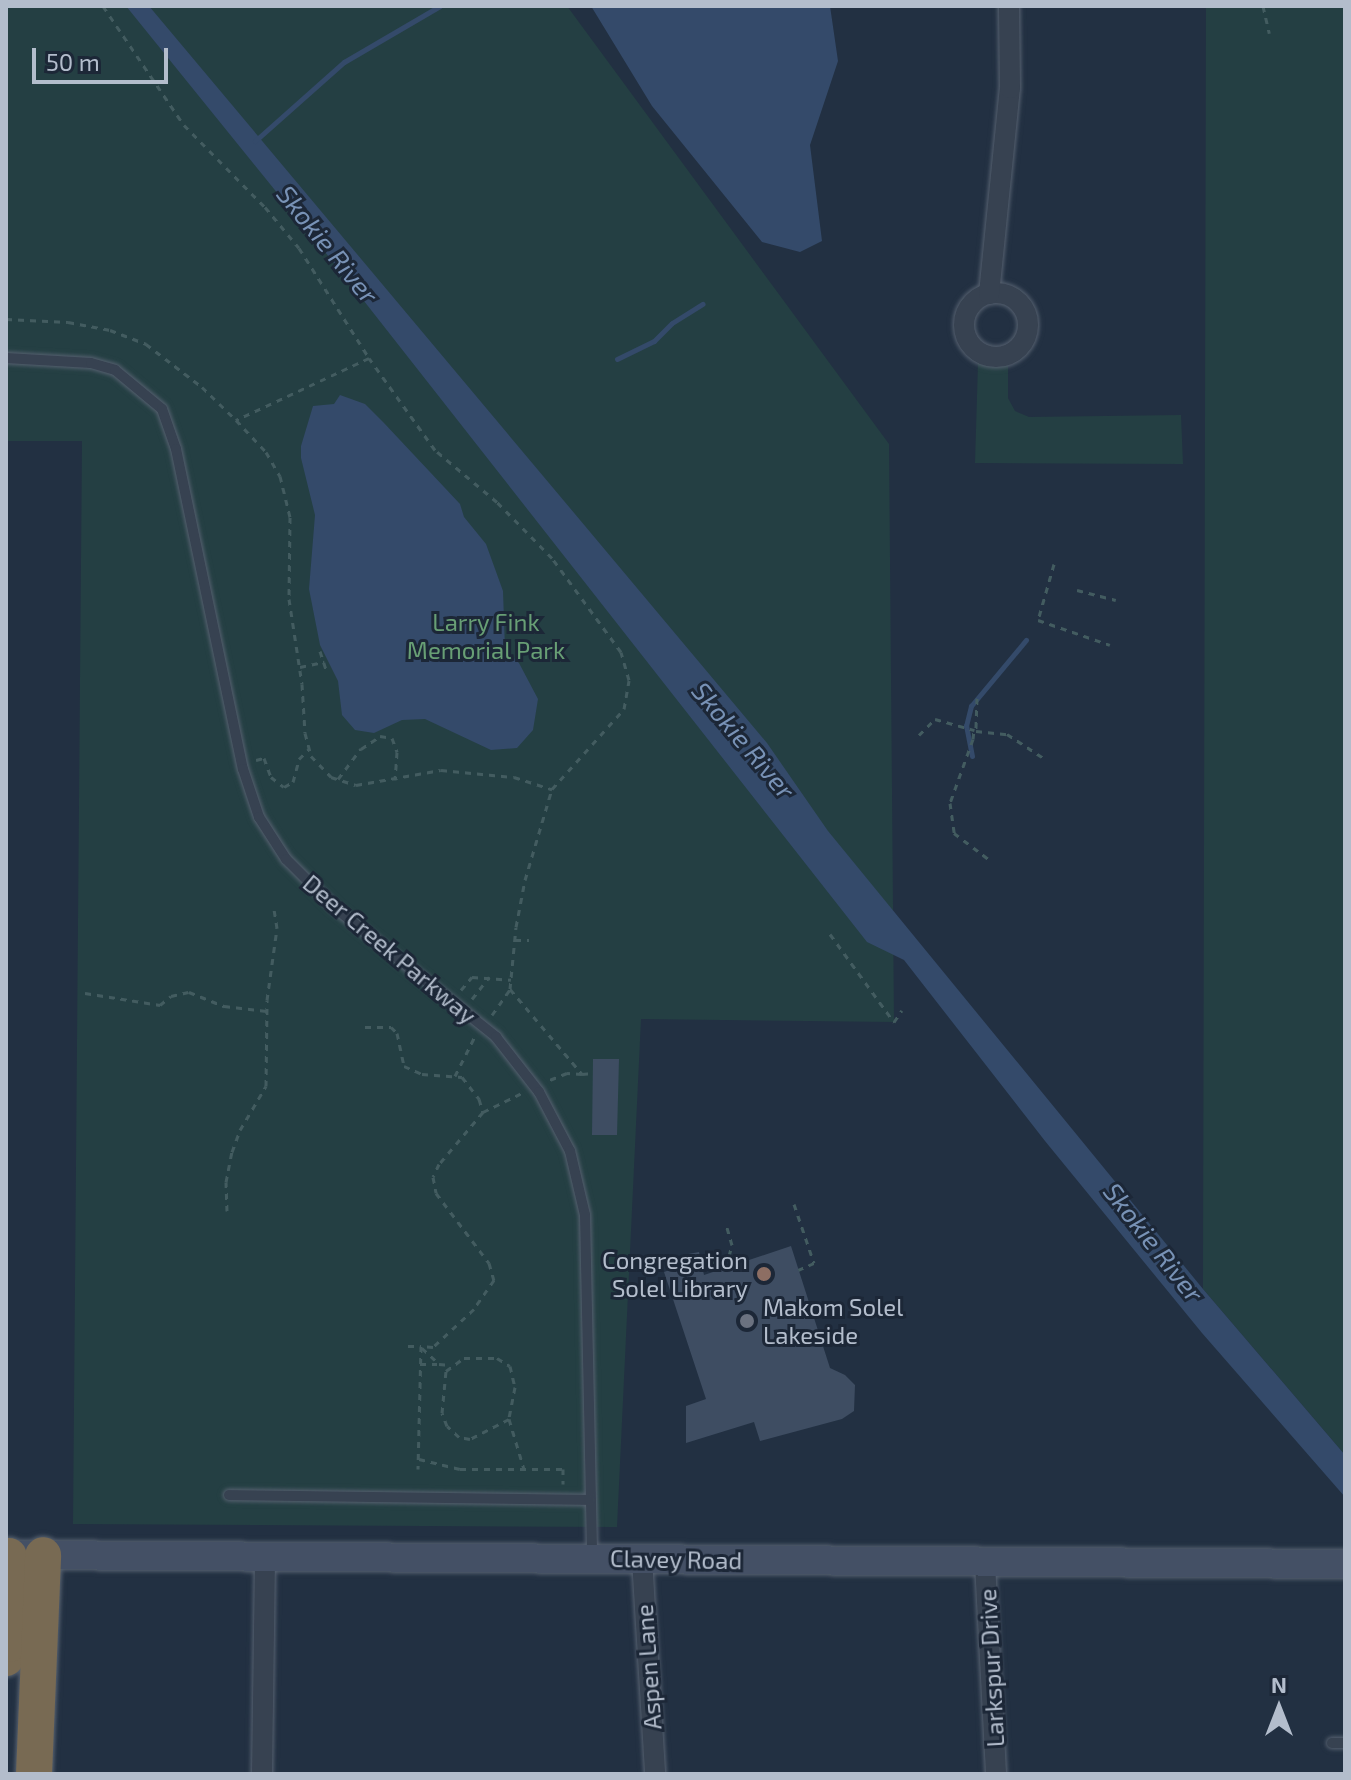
<!DOCTYPE html>
<style>
body{margin:0}
#map{position:relative;width:1351px;height:1780px;overflow:hidden;background:#223042;font-family:"Exo 2",sans-serif}
div>[style]{position:absolute}
.green>*{inset:0;background:#243f43}
.water>*{inset:0;background:#344a6a}
.stream>*{height:5px;margin:-2.5px;padding:0 2.5px;transform-origin:2.5px;border-radius:2.5px;background:#344a6a}
.building>*{inset:0;background:#3e4d62}
.path>*{height:3px;margin-top:-1.5px;transform-origin:0;background:repeating-linear-gradient(90deg,#435c60 0 6px,transparent 0 12px)}
.roads{filter:drop-shadow(0 0 2px #55606f) drop-shadow(0 0 2px #55606f)}
.service>*{height:10px;margin:-5px;padding:0 5px;transform-origin:5px;border-radius:5px;background:#374251}
.minor>*{height:20px;margin:-10px;padding:0 10px;transform-origin:10px;border-radius:10px;background:#374251}
.minor>.ring{margin:-10px;padding:0;box-sizing:content-box;background:none;border:20px solid #374251;border-radius:50%}
.secondary>*{height:28px;margin:-14px;padding:0 14px;transform-origin:14px;border-radius:14px;background:#445065}
.motorway>*{height:36px;margin:-18px;padding:0 18px;transform-origin:18px;border-radius:18px;background:#786a53}
.path-bridge>*{height:3px;margin-top:-1.5px;transform-origin:0;background:repeating-linear-gradient(90deg,#435c60 0 6px,transparent 0 12px)}
.dots>*{width:22px;height:22px;translate:-50% -50%;box-sizing:border-box;border:4px solid #1c2737;border-radius:50%}
span{translate:-50% -50%;white-space:nowrap;text-align:center;line-height:1.15;-webkit-text-stroke:6px #1c2737;paint-order:stroke}
.park-label{font-size:24px;color:#689f75}
.street-label{font-size:24px;color:#b3bdcc}
.poi-label{font-size:24px;color:#b3bdcc}
.right{translate:-100% -50%;text-align:right}
.left{translate:0 -50%;text-align:left}
.water-label{font-size:26px;color:#7892b6;font-style:italic}
.frame{position:absolute;inset:0;border:8px solid #b3bdcc;pointer-events:none}
.north{position:absolute;left:1239px;top:1668px;width:80px;height:80px;-webkit-text-stroke:6px #1c2737;paint-order:stroke;rotate:0deg;font-size:22px;font-weight:700;line-height:32px;text-align:center;color:#b3bdcc}
.north::after{content:'';display:block;margin:auto;width:28px;height:36px;background:#b3bdcc;clip-path:polygon(50% 0,100% 100%,50% 72%,0 100%)}
.scale{position:absolute;left:32px;top:48px;width:136px;height:36px;box-sizing:border-box;border:4px solid #b3bdcc;border-top:0;padding-left:10px;font-size:24px;line-height:28px;white-space:nowrap;color:#b3bdcc;-webkit-text-stroke:6px #1c2737;paint-order:stroke}
</style>
<div id="map">
<div class="green">
<div style="clip-path:polygon(6px 6px,567px 6px,889px 444px,894px 1022px,641px 1019px,617px 1527px,73px 1524px,82px 441px,6px 441px)"></div>
<div style="clip-path:polygon(1206px 6px,1345px 6px,1345px 1455px,1203px 1289px)"></div>
<div style="clip-path:polygon(978px 363px,1008px 365px,1008px 398px,1015px 411px,1029px 417px,1181px 415px,1183px 464px,975px 463px)"></div>
</div>
<div class="water">
<div style="clip-path:polygon(126px 6px,149px 6px,767px 743px,828px 831px,1203px 1289px,1345px 1455px,1345px 1497px,1202px 1333px,1045px 1141px,904px 960px,867px 942px,342px 273px)"></div>
<div style="clip-path:polygon(591px 6px,830px 6px,838px 61px,810px 145px,822px 241px,800px 252px,762px 242px,652px 106px)"></div>
<div style="clip-path:polygon(340px 395px,365px 404px,384px 423px,460px 504px,464px 517px,486px 544px,503px 591px,505px 649px,519px 663px,538px 699px,533px 730px,517px 748px,491px 750px,425px 719px,402px 720px,374px 733px,355px 730px,342px 715px,338px 681px,320px 645px,309px 589px,315px 515px,301px 458px,301px 446px,313px 406px,334px 404px)"></div>
</div>
<div class="stream">
<div style="left:255px;top:141px;width:119px;rotate:-41.6deg"></div>
<div style="left:344px;top:62px;width:111px;rotate:-30.3deg"></div>
<div style="left:617px;top:359px;width:41px;rotate:-25.9deg"></div>
<div style="left:654px;top:341px;width:25px;rotate:-45deg"></div>
<div style="left:672px;top:323px;width:36px;rotate:-32deg"></div>
<div style="left:972px;top:756px;width:31px;rotate:-101deg"></div>
<div style="left:966px;top:726px;width:21px;rotate:-76deg"></div>
<div style="left:971px;top:706px;width:86px;rotate:-50.2deg"></div>
</div>
<div class="building">
<div style="clip-path:polygon(593px 1059px,619px 1059px,617px 1135px,592px 1135px)"></div>
<div style="clip-path:polygon(791px 1246px,830px 1368px,845px 1375px,855px 1385px,854px 1411px,842px 1419px,760px 1441px,754px 1422px,686px 1443px,686px 1406px,706px 1399px,664px 1272px,684px 1265px,683px 1255px,699px 1252px,704px 1275px)"></div>
</div>
<div class="path">
<div style="left:103px;top:6px;width:144px;rotate:55.8deg"></div>
<div style="left:184px;top:125px;width:115px;rotate:45.4deg"></div>
<div style="left:265px;top:207px;width:53px;rotate:50.3deg"></div>
<div style="left:299px;top:248px;width:130px;rotate:57.5deg"></div>
<div style="left:1263px;top:6px;width:28px;rotate:77deg"></div>
<div style="left:6px;top:319px;width:62px;rotate:2.8deg"></div>
<div style="left:68px;top:322px;width:43px;rotate:10.8deg"></div>
<div style="left:110px;top:330px;width:39px;rotate:21deg"></div>
<div style="left:146px;top:344px;width:71px;rotate:37.5deg"></div>
<div style="left:202px;top:387px;width:46px;rotate:44.1deg"></div>
<div style="left:1054px;top:564px;width:58px;rotate:105.9deg"></div>
<div style="left:1038px;top:620px;width:76px;rotate:19.1deg"></div>
<div style="left:1077px;top:590px;width:40px;rotate:14.4deg"></div>
<div style="left:320px;top:651px;width:23px;rotate:72deg"></div>
<div style="left:300px;top:667px;width:25px;rotate:-12deg"></div>
<div style="left:977px;top:698px;width:33px;rotate:92deg"></div>
<div style="left:976px;top:731px;width:31px;rotate:6deg"></div>
<div style="left:1007px;top:734px;width:45px;rotate:33.3deg"></div>
<div style="left:919px;top:735px;width:23px;rotate:-45deg"></div>
<div style="left:935px;top:719px;width:41px;rotate:15.8deg"></div>
<div style="left:973px;top:739px;width:68px;rotate:109.8deg"></div>
<div style="left:950px;top:803px;width:30px;rotate:82deg"></div>
<div style="left:954px;top:833px;width:46px;rotate:37.1deg"></div>
<div style="left:256px;top:760px;width:8px;rotate:-14deg"></div>
<div style="left:264px;top:758px;width:20px;rotate:70deg"></div>
<div style="left:271px;top:777px;width:16px;rotate:38deg"></div>
<div style="left:284px;top:787px;width:10px;rotate:-29deg"></div>
<div style="left:293px;top:782px;width:24px;rotate:-75deg"></div>
<div style="left:299px;top:759px;width:14px;rotate:-45deg"></div>
<div style="left:338px;top:779px;width:38px;rotate:-53deg"></div>
<div style="left:361px;top:749px;width:23px;rotate:-34deg"></div>
<div style="left:380px;top:736px;width:12px;rotate:9deg"></div>
<div style="left:392px;top:738px;width:15px;rotate:70deg"></div>
<div style="left:397px;top:752px;width:28px;rotate:94deg"></div>
<div style="left:830px;top:934px;width:109px;rotate:54deg"></div>
<div style="left:894px;top:1022px;width:14px;rotate:-56deg"></div>
<div style="left:515px;top:940px;width:14px"></div>
<div style="left:510px;top:989px;width:111px;rotate:49.7deg"></div>
<div style="left:582px;top:1074px;width:15px;rotate:-176deg"></div>
<div style="left:567px;top:1073px;width:22px;rotate:158deg"></div>
<div style="left:461px;top:990px;width:17px;rotate:-50deg"></div>
<div style="left:472px;top:977px;width:39px;rotate:4deg"></div>
<div style="left:85px;top:993px;width:76px;rotate:9.1deg"></div>
<div style="left:160px;top:1005px;width:14px;rotate:-39deg"></div>
<div style="left:171px;top:996px;width:18px;rotate:-13deg"></div>
<div style="left:189px;top:992px;width:38px;rotate:22deg"></div>
<div style="left:224px;top:1006px;width:43px;rotate:6.6deg"></div>
<div style="left:472px;top:999px;width:28px;rotate:-52deg"></div>
<div style="left:492px;top:1015px;width:32px;rotate:-55deg"></div>
<div style="left:510px;top:989px;width:62px;rotate:-84.5deg"></div>
<div style="left:516px;top:927px;width:48px;rotate:-79.2deg"></div>
<div style="left:525px;top:880px;width:95px;rotate:-73.5deg"></div>
<div style="left:552px;top:789px;width:108px;rotate:-48deg"></div>
<div style="left:624px;top:709px;width:29px;rotate:-80deg"></div>
<div style="left:629px;top:680px;width:29px;rotate:-106deg"></div>
<div style="left:621px;top:652px;width:117px;rotate:-126.3deg"></div>
<div style="left:552px;top:558px;width:78px;rotate:-134.5deg"></div>
<div style="left:497px;top:502px;width:81px;rotate:-140deg"></div>
<div style="left:435px;top:450px;width:113px;rotate:-125.7deg"></div>
<div style="left:369px;top:358px;width:147px;rotate:155deg"></div>
<div style="left:236px;top:420px;width:44px;rotate:46.8deg"></div>
<div style="left:266px;top:452px;width:28px;rotate:60deg"></div>
<div style="left:280px;top:476px;width:42px;rotate:76.3deg"></div>
<div style="left:290px;top:517px;width:82px;rotate:90.7deg"></div>
<div style="left:289px;top:599px;width:86px;rotate:81.3deg"></div>
<div style="left:302px;top:684px;width:49px;rotate:86.5deg"></div>
<div style="left:305px;top:733px;width:24px;rotate:75deg"></div>
<div style="left:311px;top:756px;width:29px;rotate:46deg"></div>
<div style="left:331px;top:777px;width:26px;rotate:18deg"></div>
<div style="left:356px;top:785px;width:86px;rotate:-10deg"></div>
<div style="left:441px;top:770px;width:73px;rotate:5.5deg"></div>
<div style="left:514px;top:777px;width:40px;rotate:18deg"></div>
<div style="left:365px;top:1027px;width:26px"></div>
<div style="left:391px;top:1027px;width:8px;rotate:45deg"></div>
<div style="left:397px;top:1033px;width:34px;rotate:78deg"></div>
<div style="left:404px;top:1066px;width:20px;rotate:24deg"></div>
<div style="left:422px;top:1074px;width:40px;rotate:4.3deg"></div>
<div style="left:462px;top:1077px;width:28px;rotate:52deg"></div>
<div style="left:479px;top:1099px;width:14px;rotate:73deg"></div>
<div style="left:483px;top:1112px;width:68px;rotate:130.2deg"></div>
<div style="left:439px;top:1164px;width:14px;rotate:115deg"></div>
<div style="left:433px;top:1177px;width:16px;rotate:79deg"></div>
<div style="left:436px;top:1193px;width:88px;rotate:52.9deg"></div>
<div style="left:489px;top:1263px;width:18px;rotate:74deg"></div>
<div style="left:494px;top:1280px;width:35px;rotate:125deg"></div>
<div style="left:474px;top:1309px;width:56px;rotate:137.2deg"></div>
<div style="left:433px;top:1347px;width:12px;rotate:-175deg"></div>
<div style="left:582px;top:1074px;width:11px;rotate:-5deg"></div>
<div style="left:455px;top:1076px;width:45px;rotate:-63.4deg"></div>
<div style="left:483px;top:1112px;width:43px;rotate:-26deg"></div>
<div style="left:794px;top:1204px;width:62px;rotate:71.3deg"></div>
<div style="left:814px;top:1263px;width:17px;rotate:156deg"></div>
<div style="left:227px;top:1211px;width:29px;rotate:-92deg"></div>
<div style="left:226px;top:1182px;width:31px;rotate:-79deg"></div>
<div style="left:232px;top:1152px;width:23px;rotate:-70deg"></div>
<div style="left:240px;top:1130px;width:51px;rotate:-59.4deg"></div>
<div style="left:266px;top:1086px;width:86px;rotate:-89.3deg"></div>
<div style="left:267px;top:1000px;width:73px;rotate:-82.1deg"></div>
<div style="left:277px;top:928px;width:18px;rotate:-99deg"></div>
<div style="left:702px;top:1267px;width:29px;rotate:-22deg"></div>
<div style="left:729px;top:1256px;width:11px;rotate:-75deg"></div>
<div style="left:732px;top:1245px;width:19px;rotate:-106deg"></div>
<div style="left:408px;top:1346px;width:13px"></div>
<div style="left:421px;top:1346px;width:123px;rotate:91.4deg"></div>
<div style="left:422px;top:1348px;width:23px;rotate:43deg"></div>
<div style="left:439px;top:1364px;width:12px;rotate:5deg"></div>
<div style="left:420px;top:1364px;width:17px"></div>
<div style="left:509px;top:1419px;width:44px;rotate:152.9deg"></div>
<div style="left:470px;top:1439px;width:11px;rotate:-170deg"></div>
<div style="left:459px;top:1437px;width:16px;rotate:-137deg"></div>
<div style="left:447px;top:1426px;width:14px;rotate:-111deg"></div>
<div style="left:442px;top:1413px;width:42px;rotate:-84.6deg"></div>
<div style="left:446px;top:1371px;width:22px;rotate:-36deg"></div>
<div style="left:464px;top:1358px;width:33px"></div>
<div style="left:497px;top:1358px;width:15px;rotate:32deg"></div>
<div style="left:510px;top:1366px;width:22px;rotate:77deg"></div>
<div style="left:515px;top:1387px;width:33px;rotate:101deg"></div>
<div style="left:509px;top:1419px;width:52px;rotate:73.3deg"></div>
<div style="left:419px;top:1459px;width:42px;rotate:13.7deg"></div>
<div style="left:460px;top:1469px;width:103px"></div>
<div style="left:563px;top:1469px;width:15px;rotate:90deg"></div>
</div>
<div class="roads">
<div class="service">
<div style="left:6px;top:358px;width:85px;rotate:3.4deg"></div>
<div style="left:91px;top:363px;width:25px;rotate:16deg"></div>
<div style="left:115px;top:370px;width:61px;rotate:39.7deg"></div>
<div style="left:162px;top:409px;width:42px;rotate:70.7deg"></div>
<div style="left:176px;top:449px;width:327px;rotate:78.2deg"></div>
<div style="left:243px;top:769px;width:51px;rotate:71.6deg"></div>
<div style="left:259px;top:817px;width:50px;rotate:57.3deg"></div>
<div style="left:286px;top:859px;width:68px;rotate:45deg"></div>
<div style="left:334px;top:907px;width:208px;rotate:38.7deg"></div>
<div style="left:496px;top:1037px;width:70px;rotate:52deg"></div>
<div style="left:539px;top:1092px;width:67px;rotate:62.3deg"></div>
<div style="left:570px;top:1151px;width:66px;rotate:76.8deg"></div>
<div style="left:585px;top:1215px;width:341px;rotate:88.8deg"></div>
<div style="left:229px;top:1495px;width:361px;rotate:0.8deg"></div>
<div style="left:1332px;top:1743px;width:13px"></div>
</div>
<div class="minor">
<div class="ring" style="left:964px;top:293px;width:44px;height:44px"></div>
<div style="left:989px;top:294px;width:207px;rotate:-84.2deg"></div>
<div style="left:1010px;top:88px;width:82px;rotate:-90.7deg"></div>
<div style="left:642px;top:1559px;width:215px;rotate:86.5deg"></div>
<div style="left:985px;top:1563px;width:211px;rotate:87deg"></div>
<div style="left:262px;top:1774px;width:218px;rotate:-89.2deg"></div>
</div>
<div class="secondary">
<div style="left:22px;top:1555px;width:1323px;rotate:0.39deg"></div>
</div>
<div class="motorway">
<div style="left:6px;top:1658px;width:15px;rotate:-74deg"></div>
<div style="left:10px;top:1644px;width:88px;rotate:-90.7deg"></div>
<div style="left:34px;top:1774px;width:219px;rotate:-87.6deg"></div>
</div>
</div>
<div class="path-bridge">
<div style="left:973px;top:739px;width:9px;rotate:-84deg"></div>
</div>
<div class="dots">
<div style="left:764px;top:1274px;background:#8d6e63"></div>
<div style="left:747px;top:1321px;background:#6b7280"></div>
</div>
<div class="park-label">
<span style="left:486px;top:636px">Larry Fink<br>Memorial Park</span>
</div>
<div class="street-label">
<span style="left:390px;top:949px;rotate:40deg">Deer Creek Parkway</span>
<span style="left:676px;top:1559px;rotate:1deg">Clavey Road</span>
<span style="left:648px;top:1667px;rotate:-94deg">Aspen Lane</span>
<span style="left:991px;top:1668px;rotate:-93deg">Larkspur Drive</span>
</div>
<div class="poi-label">
<span class="right" style="left:748px;top:1274px">Congregation<br>Solel Library</span>
<span class="left" style="left:763px;top:1321px">Makom Solel<br>Lakeside</span>
</div>
<div class="water-label">
<span style="left:328px;top:244px;rotate:51deg">Skokie River</span>
<span style="left:744px;top:740px;rotate:50deg">Skokie River</span>
<span style="left:1154px;top:1242px;rotate:52deg">Skokie River</span>
</div>
<div class="frame"></div>
<div class="north">N</div>
<div class="scale">50 m</div>
</div>
